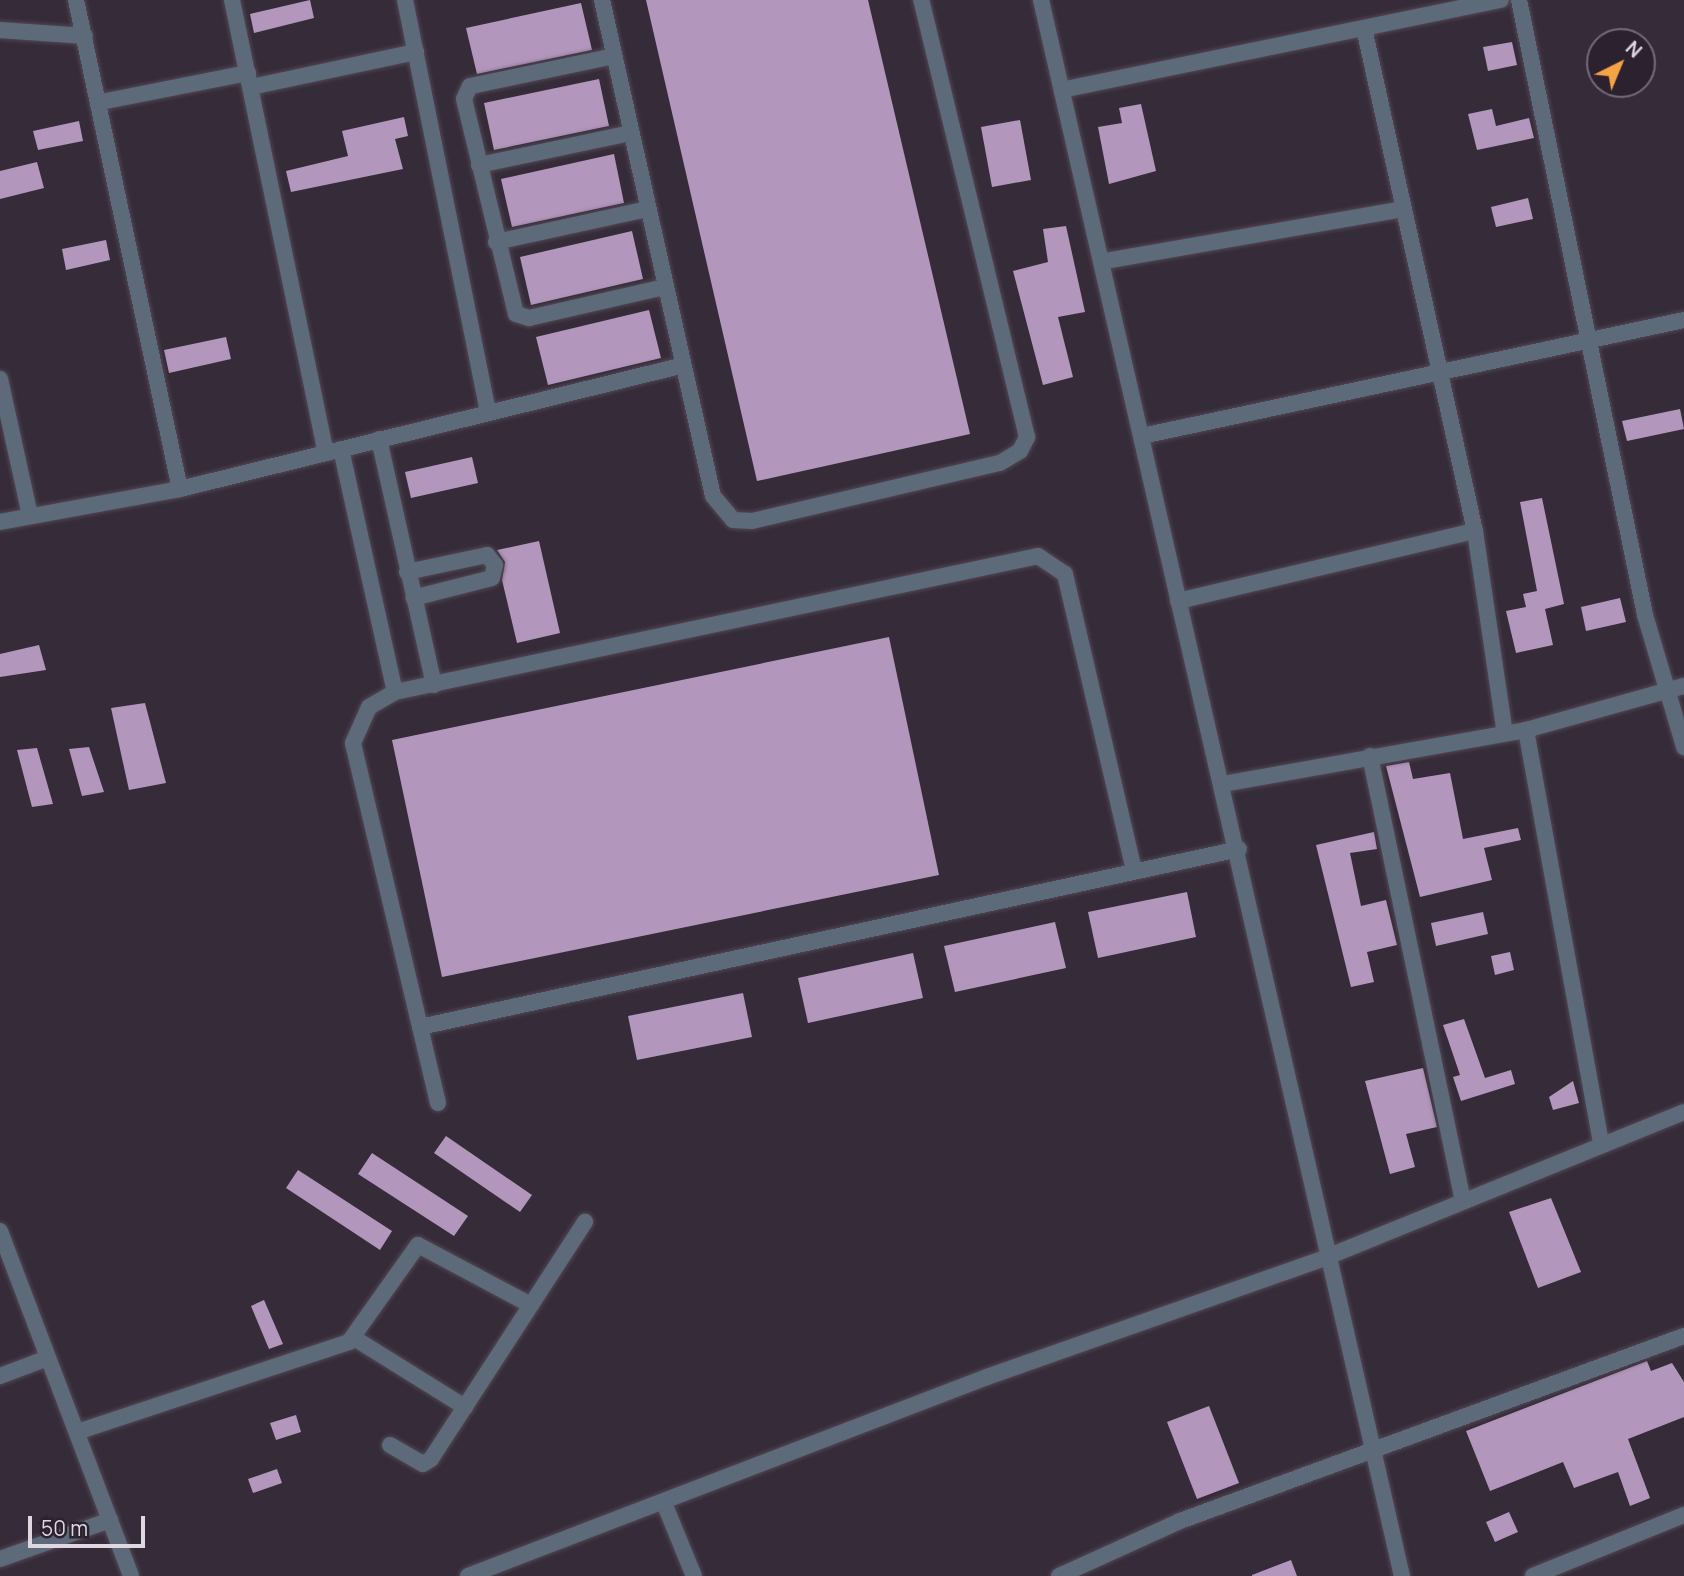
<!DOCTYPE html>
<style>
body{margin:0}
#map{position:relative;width:1684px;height:1576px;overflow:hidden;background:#362b39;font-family:Manrope,sans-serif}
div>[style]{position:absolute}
.building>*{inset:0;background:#b396bc}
.roads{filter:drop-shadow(0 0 2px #514754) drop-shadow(0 0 2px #514754)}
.minor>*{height:16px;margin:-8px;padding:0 8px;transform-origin:8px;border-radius:8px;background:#5d6a79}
span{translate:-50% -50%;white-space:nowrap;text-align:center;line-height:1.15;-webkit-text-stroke:7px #2c212f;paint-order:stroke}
.north{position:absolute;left:1586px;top:28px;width:70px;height:70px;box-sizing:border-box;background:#2c212f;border:2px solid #746a76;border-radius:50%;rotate:43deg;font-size:19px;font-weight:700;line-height:28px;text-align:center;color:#dfd8e1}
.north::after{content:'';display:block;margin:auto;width:24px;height:32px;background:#f4a444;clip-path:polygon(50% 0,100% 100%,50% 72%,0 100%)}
.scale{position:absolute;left:28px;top:1516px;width:117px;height:32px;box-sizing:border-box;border:4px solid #dfd8e1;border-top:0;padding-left:9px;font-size:21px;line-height:24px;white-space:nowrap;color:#dfd8e1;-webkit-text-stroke:5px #2c212f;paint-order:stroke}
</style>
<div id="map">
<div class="building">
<div style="clip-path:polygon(310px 0,314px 18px,254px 33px,250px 14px)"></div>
<div style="clip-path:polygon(646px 0,868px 0,970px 434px,757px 481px)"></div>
<div style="clip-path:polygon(581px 3px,592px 50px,477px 74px,466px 28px)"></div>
<div style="clip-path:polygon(1512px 42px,1517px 65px,1488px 71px,1483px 47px)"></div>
<div style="clip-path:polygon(599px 79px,609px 126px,494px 150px,484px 103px)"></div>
<div style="clip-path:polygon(1141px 104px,1156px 171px,1109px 184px,1098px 127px,1122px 123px,1119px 108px)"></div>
<div style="clip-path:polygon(1492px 109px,1496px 126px,1529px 118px,1534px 138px,1477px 150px,1468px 114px)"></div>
<div style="clip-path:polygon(404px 117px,408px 136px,395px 139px,403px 169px,291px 192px,286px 171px,348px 156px,342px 131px)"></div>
<div style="clip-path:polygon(1020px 120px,1031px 180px,992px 187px,981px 127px)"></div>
<div style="clip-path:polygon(79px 121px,83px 141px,38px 150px,33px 131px)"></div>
<div style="clip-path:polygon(614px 154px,624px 203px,512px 227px,501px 179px)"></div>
<div style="clip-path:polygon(37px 162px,44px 188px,0 199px,0 171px)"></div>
<div style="clip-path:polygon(1528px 198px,1533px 219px,1496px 227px,1491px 207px)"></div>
<div style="clip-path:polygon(1066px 226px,1085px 312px,1058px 317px,1073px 377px,1043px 385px,1013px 271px,1048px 262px,1043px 229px)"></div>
<div style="clip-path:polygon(632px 231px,643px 279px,531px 305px,520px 257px)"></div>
<div style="clip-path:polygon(106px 240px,110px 260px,66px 270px,62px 249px)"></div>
<div style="clip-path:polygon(649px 310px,661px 358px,548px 385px,536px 337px)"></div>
<div style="clip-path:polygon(226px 337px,231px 359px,169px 373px,164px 350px)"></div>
<div style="clip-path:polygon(1680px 409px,1684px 429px,1627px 441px,1622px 421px)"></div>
<div style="clip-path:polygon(472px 457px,478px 483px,411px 498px,405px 472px)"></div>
<div style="clip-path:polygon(1542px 498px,1564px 604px,1545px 609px,1553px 645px,1516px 653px,1506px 611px,1526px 607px,1523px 594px,1537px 591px,1520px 502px)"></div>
<div style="clip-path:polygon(539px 541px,560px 633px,517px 643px,502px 580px,505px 562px,497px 550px)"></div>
<div style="clip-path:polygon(1620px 598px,1626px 622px,1586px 631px,1581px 607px)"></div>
<div style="clip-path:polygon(889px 637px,939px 875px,442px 977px,392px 740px)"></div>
<div style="clip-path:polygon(39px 645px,46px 670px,0 677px,0 654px)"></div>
<div style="clip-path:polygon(145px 703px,166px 783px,129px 790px,111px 708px)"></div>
<div style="clip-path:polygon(89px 747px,104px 792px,82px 796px,69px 749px)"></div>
<div style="clip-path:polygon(37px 748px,53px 804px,32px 807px,17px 750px)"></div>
<div style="clip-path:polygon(1409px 762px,1413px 779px,1450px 773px,1463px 839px,1518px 828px,1521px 840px,1484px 848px,1492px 880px,1420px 897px,1386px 766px)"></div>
<div style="clip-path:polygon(1374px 832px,1377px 849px,1350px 853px,1361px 906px,1386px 900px,1397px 945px,1367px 952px,1374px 982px,1351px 987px,1316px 845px)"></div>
<div style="clip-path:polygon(1187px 892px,1196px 937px,1098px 958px,1088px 912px)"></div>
<div style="clip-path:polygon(1483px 912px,1488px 934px,1436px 946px,1431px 923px)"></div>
<div style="clip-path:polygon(1055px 922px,1066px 968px,955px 992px,944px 946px)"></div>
<div style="clip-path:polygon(1510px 952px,1514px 970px,1495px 975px,1491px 956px)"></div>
<div style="clip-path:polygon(913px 953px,923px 998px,808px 1023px,798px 978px)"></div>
<div style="clip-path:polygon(743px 993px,752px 1037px,637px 1060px,628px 1016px)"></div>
<div style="clip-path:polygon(1464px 1019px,1485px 1078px,1511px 1070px,1515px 1084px,1461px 1101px,1453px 1077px,1460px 1075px,1443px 1025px)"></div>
<div style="clip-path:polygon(1423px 1068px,1437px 1127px,1406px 1134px,1415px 1167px,1390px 1174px,1365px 1081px)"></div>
<div style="clip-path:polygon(1573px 1081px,1579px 1103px,1553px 1110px,1549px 1097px)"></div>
<div style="clip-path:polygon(446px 1136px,532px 1195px,520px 1212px,434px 1153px)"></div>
<div style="clip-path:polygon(372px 1153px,468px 1216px,454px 1236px,358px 1174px)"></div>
<div style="clip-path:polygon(298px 1170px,392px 1231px,380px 1250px,286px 1188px)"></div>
<div style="clip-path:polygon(1551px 1198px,1581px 1272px,1538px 1288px,1509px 1212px)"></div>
<div style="clip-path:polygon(264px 1300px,283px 1344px,269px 1349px,251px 1306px)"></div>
<div style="clip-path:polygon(1647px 1361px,1651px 1371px,1672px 1363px,1684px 1382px,1684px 1417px,1628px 1439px,1650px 1498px,1630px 1506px,1618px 1472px,1574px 1488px,1563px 1462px,1490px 1491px,1466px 1431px)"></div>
<div style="clip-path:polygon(1209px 1406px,1239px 1483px,1197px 1499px,1167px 1422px)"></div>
<div style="clip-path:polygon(296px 1415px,301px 1432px,276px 1440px,270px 1423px)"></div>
<div style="clip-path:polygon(277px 1469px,282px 1483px,253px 1493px,248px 1479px)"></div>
<div style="clip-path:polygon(1509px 1512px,1518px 1532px,1495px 1542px,1486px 1522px)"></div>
<div style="clip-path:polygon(1291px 1560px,1297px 1576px,1252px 1576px,1252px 1575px)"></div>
</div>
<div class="roads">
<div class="minor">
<div style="left:76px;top:0;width:500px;rotate:78deg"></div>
<div style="left:232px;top:0;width:463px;rotate:78.3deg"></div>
<div style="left:405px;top:0;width:420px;rotate:78.6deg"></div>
<div style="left:602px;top:0;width:508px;rotate:77.39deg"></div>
<div style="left:713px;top:496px;width:31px;rotate:50deg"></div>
<div style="left:733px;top:520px;width:19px;rotate:3deg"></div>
<div style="left:752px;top:521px;width:255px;rotate:-13.2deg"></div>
<div style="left:1000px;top:463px;width:23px;rotate:-31deg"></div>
<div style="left:1020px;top:451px;width:16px;rotate:-63deg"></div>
<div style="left:1027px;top:437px;width:450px;rotate:-103.6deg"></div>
<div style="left:1041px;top:0;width:1617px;rotate:77.1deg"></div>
<div style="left:1519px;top:0;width:628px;rotate:78.42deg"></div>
<div style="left:1645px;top:615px;width:138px;rotate:73.5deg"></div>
<div style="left:1364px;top:28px;width:515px;rotate:77.56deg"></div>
<div style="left:1475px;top:531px;width:204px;rotate:81.6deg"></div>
<div style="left:0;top:30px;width:85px;rotate:4deg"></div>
<div style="left:614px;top:56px;width:147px;rotate:168.2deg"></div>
<div style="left:470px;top:86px;width:14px;rotate:115deg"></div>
<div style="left:464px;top:99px;width:221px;rotate:76.4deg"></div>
<div style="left:516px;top:314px;width:14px;rotate:17deg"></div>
<div style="left:529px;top:318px;width:139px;rotate:-12.9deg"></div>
<div style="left:251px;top:87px;width:169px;rotate:-12deg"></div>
<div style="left:1066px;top:89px;width:444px;rotate:-11.6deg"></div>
<div style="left:101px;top:102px;width:150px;rotate:-11.2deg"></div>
<div style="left:479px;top:165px;width:155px;rotate:-11.9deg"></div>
<div style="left:496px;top:242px;width:155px;rotate:-12.3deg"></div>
<div style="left:1105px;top:261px;width:303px;rotate:-9.9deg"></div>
<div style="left:0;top:379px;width:139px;rotate:77.6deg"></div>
<div style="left:1142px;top:436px;width:554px;rotate:-12.08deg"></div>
<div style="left:379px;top:439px;width:252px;rotate:77.4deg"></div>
<div style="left:341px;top:449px;width:249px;rotate:77.5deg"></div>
<div style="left:0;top:522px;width:183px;rotate:-10.4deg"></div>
<div style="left:180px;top:489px;width:515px;rotate:-13.82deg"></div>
<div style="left:407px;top:572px;width:82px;rotate:-12deg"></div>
<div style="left:487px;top:555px;width:13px;rotate:51deg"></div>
<div style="left:495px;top:565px;width:13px;rotate:103deg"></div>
<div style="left:492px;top:578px;width:81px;rotate:165.8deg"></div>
<div style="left:1178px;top:601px;width:305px;rotate:-13.3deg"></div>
<div style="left:1526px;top:730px;width:421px;rotate:79.7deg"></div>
<div style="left:1370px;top:756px;width:455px;rotate:78.2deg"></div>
<div style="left:1223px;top:784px;width:308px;rotate:-10.1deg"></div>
<div style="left:1526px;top:730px;width:164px;rotate:-15.6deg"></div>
<div style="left:420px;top:1027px;width:838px;rotate:-12.26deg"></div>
<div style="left:438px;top:1103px;width:370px;rotate:-103.3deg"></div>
<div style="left:353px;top:743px;width:39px;rotate:-66deg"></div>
<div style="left:369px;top:707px;width:30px;rotate:-30deg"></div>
<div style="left:395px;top:692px;width:657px;rotate:-11.94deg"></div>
<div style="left:1038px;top:556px;width:32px;rotate:34deg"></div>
<div style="left:1065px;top:574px;width:304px;rotate:76.9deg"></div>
<div style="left:0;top:1231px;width:369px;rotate:69.2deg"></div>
<div style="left:354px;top:1338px;width:131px;rotate:31.9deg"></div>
<div style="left:0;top:1376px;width:51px;rotate:-20.6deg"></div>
<div style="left:77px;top:1432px;width:287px;rotate:-18.3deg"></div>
<div style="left:349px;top:1342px;width:119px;rotate:-54.6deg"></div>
<div style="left:418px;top:1245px;width:128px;rotate:28deg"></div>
<div style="left:390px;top:1445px;width:38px;rotate:30deg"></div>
<div style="left:423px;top:1464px;width:9px;rotate:-32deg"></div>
<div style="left:431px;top:1459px;width:283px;rotate:-57deg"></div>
<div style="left:664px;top:1503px;width:79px;rotate:67.7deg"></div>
<div style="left:0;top:1559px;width:117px;rotate:-19.5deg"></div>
<div style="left:468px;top:1576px;width:556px;rotate:-20.98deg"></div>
<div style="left:987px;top:1377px;width:361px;rotate:-19.4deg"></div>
<div style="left:1327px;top:1257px;width:385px;rotate:-22.1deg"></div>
<div style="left:1059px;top:1576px;width:133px;rotate:-24.4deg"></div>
<div style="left:1180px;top:1521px;width:537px;rotate:-20.16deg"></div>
<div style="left:1533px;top:1576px;width:163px;rotate:-22deg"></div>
</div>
</div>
<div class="north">N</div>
<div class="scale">50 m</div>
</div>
